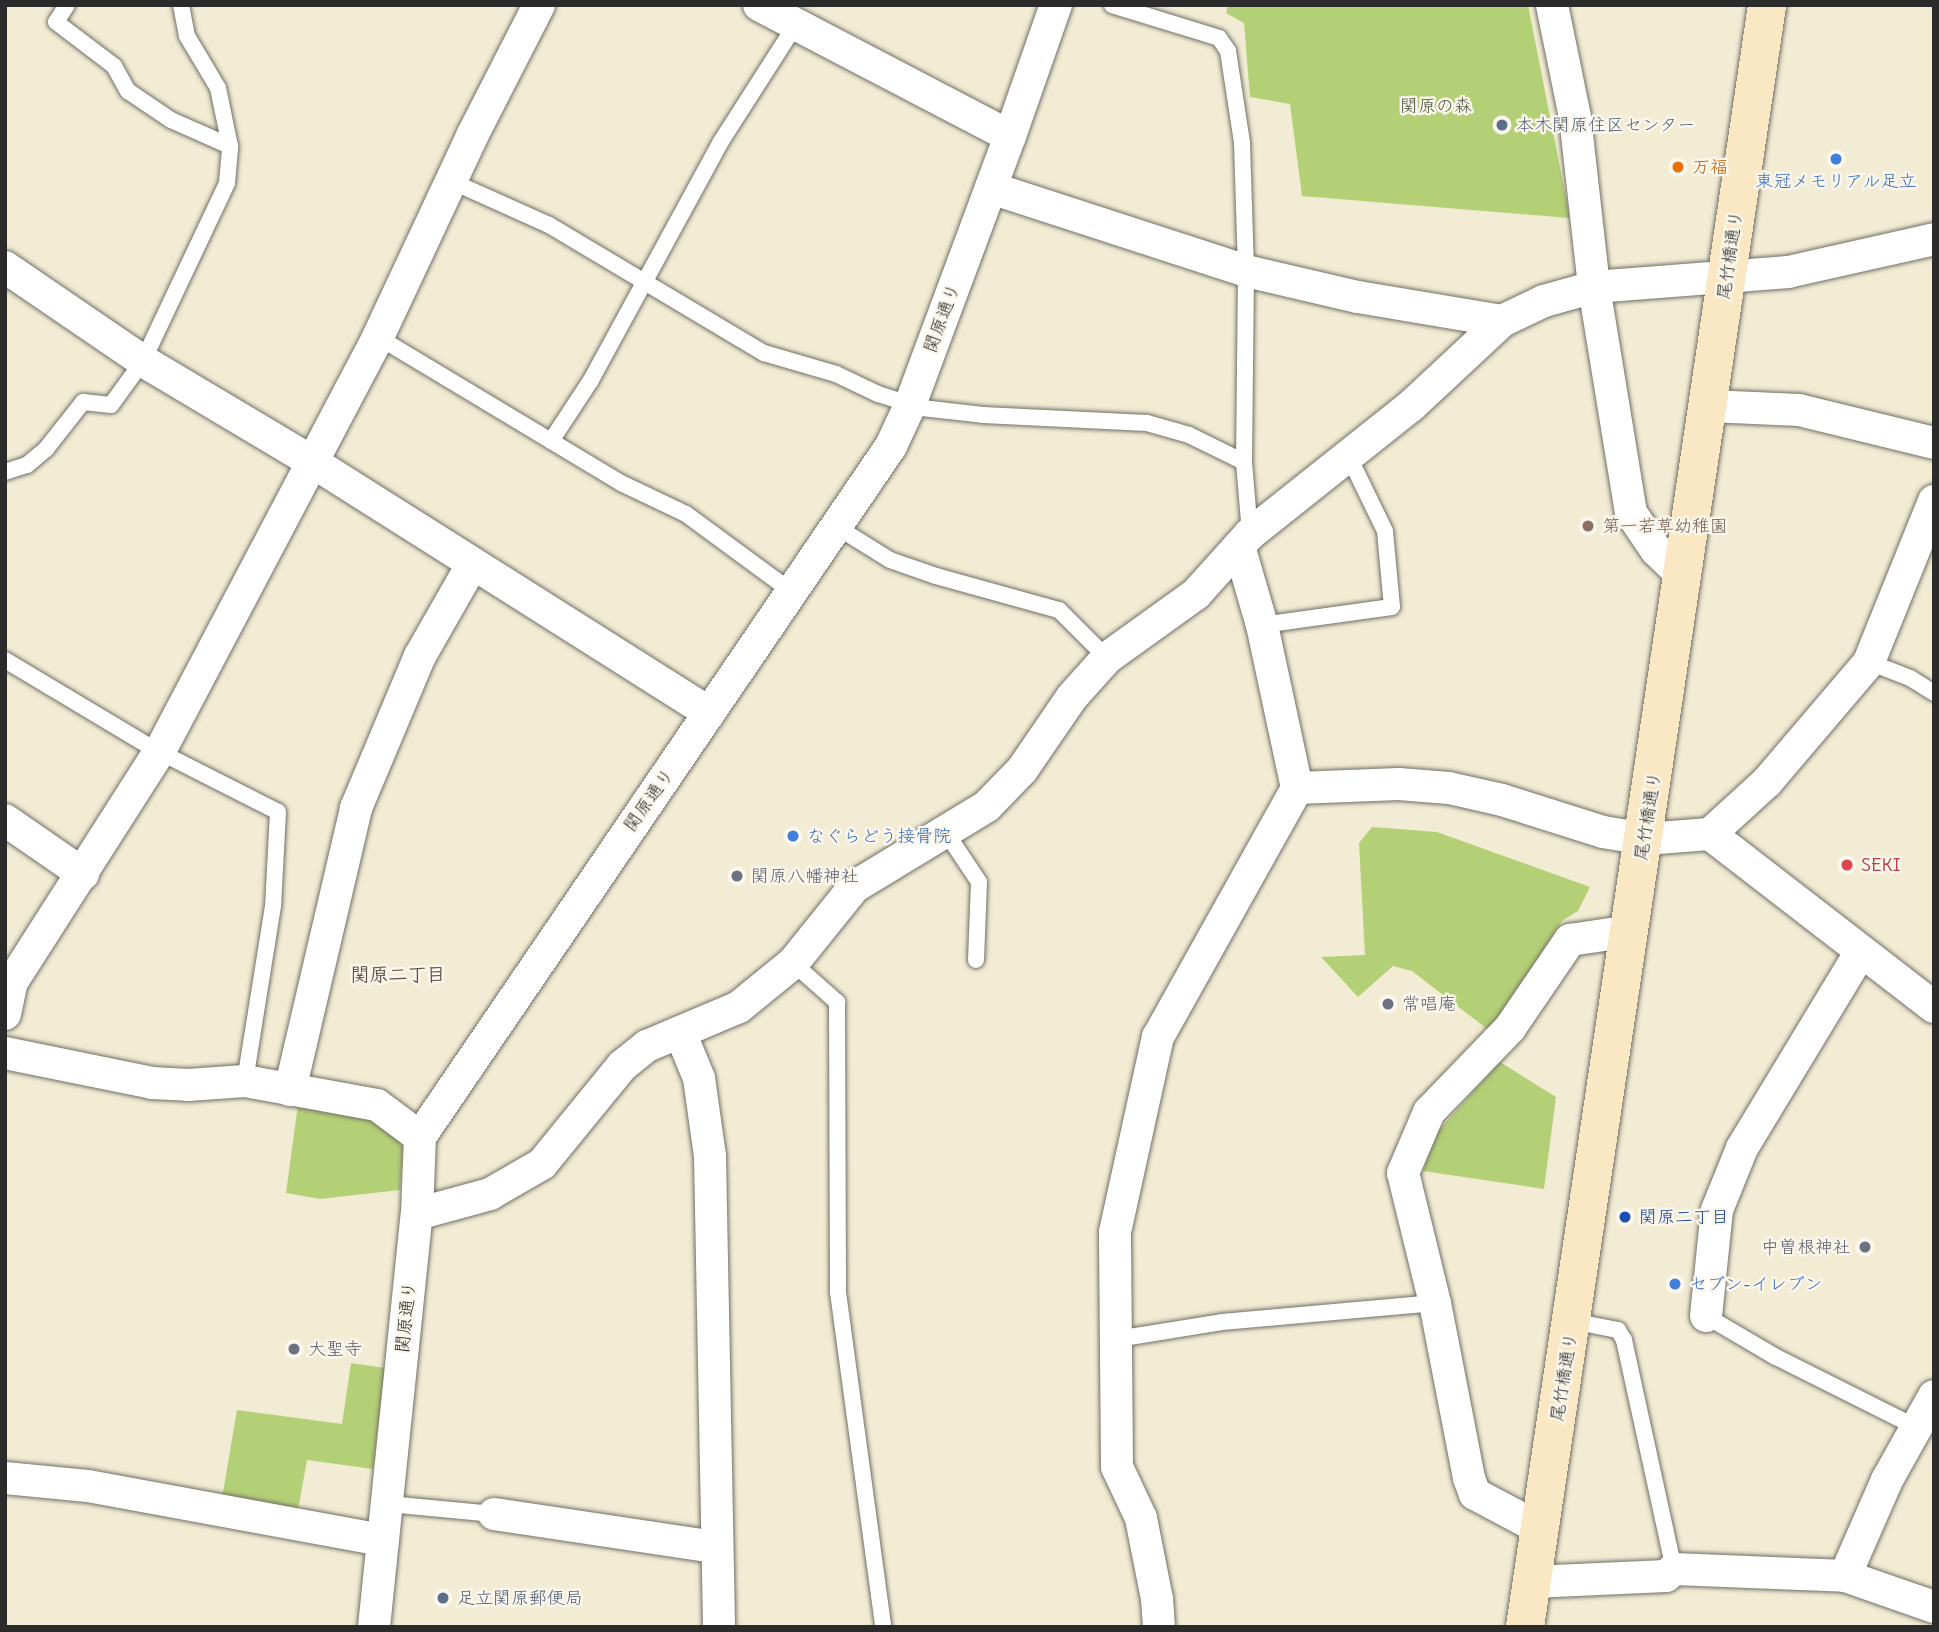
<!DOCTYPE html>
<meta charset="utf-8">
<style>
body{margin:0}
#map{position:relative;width:1939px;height:1632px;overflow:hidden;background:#f2ecd4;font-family:Delius,"Klee One",sans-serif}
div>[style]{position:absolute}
.green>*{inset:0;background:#b4d077}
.roads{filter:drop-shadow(0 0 2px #716f66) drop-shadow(0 0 2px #716f66)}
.lane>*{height:16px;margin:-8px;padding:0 8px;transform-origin:8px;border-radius:8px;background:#fff}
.street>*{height:32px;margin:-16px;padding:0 16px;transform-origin:16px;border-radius:16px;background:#fff}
.secondary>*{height:38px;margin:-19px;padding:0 19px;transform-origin:19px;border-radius:19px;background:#fae7c3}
.dots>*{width:19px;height:19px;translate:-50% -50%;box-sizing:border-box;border:4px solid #fbf7ec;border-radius:50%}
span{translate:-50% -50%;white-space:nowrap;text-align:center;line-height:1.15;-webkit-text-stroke:5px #fbf7ec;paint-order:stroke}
.park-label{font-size:18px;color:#4d543e}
.service-label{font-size:18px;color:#4e5e75}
.left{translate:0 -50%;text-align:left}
.food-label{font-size:18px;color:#c56008}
.shop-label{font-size:18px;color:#366cbe}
.street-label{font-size:18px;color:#2b2b2b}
.education-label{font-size:18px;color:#785e54}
.health-label{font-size:18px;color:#be3a42}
.worship-label{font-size:18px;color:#5b616d}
.right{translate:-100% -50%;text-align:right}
.transit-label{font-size:18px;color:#164399}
.neighbourhood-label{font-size:19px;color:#62534a;font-weight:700}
.frame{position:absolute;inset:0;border:7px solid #2b2b2b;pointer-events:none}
</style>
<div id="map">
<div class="green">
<div style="clip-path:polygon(1228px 5px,1528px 5px,1570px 218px,1302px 196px,1290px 104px,1250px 97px,1244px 23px,1226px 13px)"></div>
<div style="clip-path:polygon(1372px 827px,1437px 832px,1590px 887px,1578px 911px,1562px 921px,1491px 1032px,1412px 971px,1393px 966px,1358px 997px,1321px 957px,1365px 955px,1359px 843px)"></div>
<div style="clip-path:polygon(1500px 1062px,1556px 1097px,1544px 1189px,1423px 1171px,1437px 1132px)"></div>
<div style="clip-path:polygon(298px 1104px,369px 1116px,391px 1130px,403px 1148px,400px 1190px,320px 1199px,286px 1193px)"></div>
<div style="clip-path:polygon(351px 1363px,385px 1368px,373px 1469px,307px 1460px,298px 1510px,222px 1498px,237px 1410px,342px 1424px)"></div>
</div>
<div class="roads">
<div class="lane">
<div style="left:67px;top:5px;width:20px;rotate:123deg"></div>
<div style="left:56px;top:22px;width:73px;rotate:37.2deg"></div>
<div style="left:114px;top:66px;width:29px;rotate:61deg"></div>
<div style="left:128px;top:91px;width:52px;rotate:34deg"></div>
<div style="left:171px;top:120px;width:64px;rotate:23.8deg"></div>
<div style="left:1112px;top:5px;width:112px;rotate:17.1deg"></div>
<div style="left:1219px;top:38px;width:16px;rotate:55deg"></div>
<div style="left:1228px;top:51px;width:93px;rotate:81.3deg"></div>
<div style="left:1242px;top:143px;width:128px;rotate:88.2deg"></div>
<div style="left:1246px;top:271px;width:191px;rotate:90.6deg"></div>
<div style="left:1244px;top:462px;width:72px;rotate:85.2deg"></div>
<div style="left:451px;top:181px;width:107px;rotate:24.2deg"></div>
<div style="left:549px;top:225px;width:250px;rotate:30.8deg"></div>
<div style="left:764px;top:353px;width:75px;rotate:16.3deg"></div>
<div style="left:836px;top:374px;width:47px;rotate:25.5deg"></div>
<div style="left:878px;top:394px;width:46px;rotate:17.7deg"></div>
<div style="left:922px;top:408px;width:61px;rotate:6.5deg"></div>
<div style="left:983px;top:415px;width:164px;rotate:2.8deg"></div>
<div style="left:1147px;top:423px;width:44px;rotate:15.9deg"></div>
<div style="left:1189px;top:435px;width:61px;rotate:26.1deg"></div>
<div style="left:378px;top:337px;width:283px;rotate:31deg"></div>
<div style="left:621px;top:483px;width:72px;rotate:25.5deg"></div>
<div style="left:686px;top:514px;width:130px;rotate:36.3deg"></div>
<div style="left:551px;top:441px;width:73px;rotate:-56.7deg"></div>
<div style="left:591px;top:380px;width:270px;rotate:-61.4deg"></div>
<div style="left:720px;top:143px;width:141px;rotate:-57.4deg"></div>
<div style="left:5px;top:472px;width:23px;rotate:-18deg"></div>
<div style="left:27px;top:465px;width:25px;rotate:-40deg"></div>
<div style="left:46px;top:449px;width:60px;rotate:-51.8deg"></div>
<div style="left:83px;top:402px;width:28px;rotate:6deg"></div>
<div style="left:111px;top:405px;width:54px;rotate:-54deg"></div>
<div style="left:143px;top:361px;width:197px;rotate:-64.7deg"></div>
<div style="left:227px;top:183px;width:37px;rotate:-85deg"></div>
<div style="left:230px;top:146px;width:59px;rotate:-101.7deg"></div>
<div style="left:218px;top:88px;width:61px;rotate:-120.8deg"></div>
<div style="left:187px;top:36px;width:32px;rotate:-101deg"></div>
<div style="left:837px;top:527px;width:62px;rotate:31.9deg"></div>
<div style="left:890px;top:560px;width:49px;rotate:19.2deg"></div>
<div style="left:936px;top:576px;width:128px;rotate:15.5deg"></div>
<div style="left:1059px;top:610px;width:68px;rotate:45deg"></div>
<div style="left:1262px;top:625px;width:131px;rotate:-7.9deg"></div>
<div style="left:1392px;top:607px;width:76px;rotate:-95.3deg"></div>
<div style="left:1385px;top:531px;width:82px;rotate:-115.9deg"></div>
<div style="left:5px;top:660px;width:171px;rotate:30.9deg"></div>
<div style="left:152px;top:748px;width:141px;rotate:26.9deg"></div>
<div style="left:278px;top:812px;width:94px;rotate:93deg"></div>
<div style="left:273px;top:906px;width:177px;rotate:99.1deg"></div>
<div style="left:1869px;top:662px;width:44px;rotate:21.3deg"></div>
<div style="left:1910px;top:678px;width:28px;rotate:32deg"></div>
<div style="left:945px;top:831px;width:61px;rotate:56.3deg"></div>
<div style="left:979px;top:882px;width:78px;rotate:92.2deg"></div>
<div style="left:793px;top:963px;width:59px;rotate:41.6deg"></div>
<div style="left:837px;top:1002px;width:290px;rotate:89.8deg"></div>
<div style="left:838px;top:1292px;width:338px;rotate:82.3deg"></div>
<div style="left:1706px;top:1316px;width:81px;rotate:30.4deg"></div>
<div style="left:1776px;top:1357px;width:157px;rotate:26.6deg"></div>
<div style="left:1572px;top:1321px;width:47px;rotate:11.1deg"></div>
<div style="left:1618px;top:1330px;width:12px;rotate:59deg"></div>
<div style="left:1624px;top:1340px;width:234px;rotate:77.7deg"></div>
<div style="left:1117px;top:1339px;width:106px;rotate:-9.2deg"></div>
<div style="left:1222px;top:1322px;width:214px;rotate:-5.1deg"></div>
<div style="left:399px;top:1505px;width:95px;rotate:5.4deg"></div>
</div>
<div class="street">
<div style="left:759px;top:5px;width:283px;rotate:27.6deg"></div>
<div style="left:1552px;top:5px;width:114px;rotate:78.4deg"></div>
<div style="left:1575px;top:117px;width:171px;rotate:83.6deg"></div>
<div style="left:1594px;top:287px;width:229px;rotate:80.7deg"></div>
<div style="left:1631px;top:513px;width:45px;rotate:56deg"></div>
<div style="left:1656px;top:550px;width:37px;rotate:44deg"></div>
<div style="left:991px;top:188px;width:268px;rotate:18deg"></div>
<div style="left:1246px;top:271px;width:115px;rotate:13.1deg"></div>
<div style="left:1358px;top:297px;width:146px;rotate:9.5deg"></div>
<div style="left:5px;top:267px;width:167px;rotate:34.3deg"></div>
<div style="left:143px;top:361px;width:196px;rotate:30.8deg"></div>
<div style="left:311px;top:461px;width:471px;rotate:32.3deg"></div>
<div style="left:1709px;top:406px;width:90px;rotate:2.5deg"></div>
<div style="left:1799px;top:410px;width:139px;rotate:13.7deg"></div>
<div style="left:1239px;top:546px;width:82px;rotate:73.8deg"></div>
<div style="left:1262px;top:625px;width:167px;rotate:77.9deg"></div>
<div style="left:5px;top:820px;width:95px;rotate:34.7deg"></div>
<div style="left:1710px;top:834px;width:77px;rotate:-42.4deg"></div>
<div style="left:1767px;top:782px;width:157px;rotate:-49.6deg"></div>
<div style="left:1869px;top:662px;width:174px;rotate:-68deg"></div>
<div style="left:5px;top:1014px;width:33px;rotate:-78deg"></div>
<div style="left:12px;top:982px;width:274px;rotate:-57.4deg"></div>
<div style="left:160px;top:751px;width:468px;rotate:-62.2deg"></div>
<div style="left:378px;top:337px;width:222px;rotate:-64.9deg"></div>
<div style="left:472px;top:136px;width:147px;rotate:-62.9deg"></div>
<div style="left:680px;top:1032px;width:50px;rotate:67.6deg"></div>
<div style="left:699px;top:1078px;width:79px;rotate:82deg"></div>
<div style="left:710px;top:1156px;width:471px;rotate:88.9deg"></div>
<div style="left:5px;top:1053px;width:150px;rotate:11.5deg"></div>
<div style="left:152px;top:1083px;width:36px;rotate:3deg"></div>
<div style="left:188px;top:1085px;width:57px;rotate:-4deg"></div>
<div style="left:245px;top:1081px;width:134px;rotate:10.3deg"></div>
<div style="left:377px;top:1105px;width:54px;rotate:36.7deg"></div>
<div style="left:290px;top:1090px;width:290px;rotate:-76.8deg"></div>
<div style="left:356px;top:808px;width:165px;rotate:-67.2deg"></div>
<div style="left:420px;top:656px;width:105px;rotate:-60.3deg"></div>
<div style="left:417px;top:1214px;width:76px;rotate:-15.3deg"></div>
<div style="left:490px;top:1194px;width:60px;rotate:-30deg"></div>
<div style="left:542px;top:1164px;width:127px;rotate:-50.8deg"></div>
<div style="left:622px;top:1066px;width:32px;rotate:-39deg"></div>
<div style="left:647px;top:1046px;width:100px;rotate:-23deg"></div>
<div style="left:739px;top:1007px;width:70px;rotate:-39.2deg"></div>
<div style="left:793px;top:963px;width:97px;rotate:-51.2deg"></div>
<div style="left:854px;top:887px;width:156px;rotate:-31.3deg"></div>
<div style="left:987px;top:806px;width:50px;rotate:-45.8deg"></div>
<div style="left:1022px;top:770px;width:88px;rotate:-55.6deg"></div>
<div style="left:1072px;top:697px;width:52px;rotate:-48.1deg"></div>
<div style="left:1107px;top:658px;width:110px;rotate:-35.7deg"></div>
<div style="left:1196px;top:594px;width:81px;rotate:-48deg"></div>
<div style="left:1250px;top:534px;width:206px;rotate:-38.5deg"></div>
<div style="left:1411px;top:406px;width:125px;rotate:-43deg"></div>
<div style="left:1502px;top:321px;width:47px;rotate:-25.5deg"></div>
<div style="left:1544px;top:301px;width:52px;rotate:-15.6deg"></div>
<div style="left:1594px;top:287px;width:195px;rotate:-4.4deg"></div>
<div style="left:1788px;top:272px;width:150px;rotate:-12.7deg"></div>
<div style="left:1706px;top:1316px;width:107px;rotate:-84.1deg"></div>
<div style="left:1717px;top:1210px;width:67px;rotate:-68deg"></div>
<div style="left:1742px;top:1148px;width:228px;rotate:-58.8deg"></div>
<div style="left:5px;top:1478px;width:83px;rotate:5.5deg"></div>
<div style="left:88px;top:1486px;width:300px;rotate:10.4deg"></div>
<div style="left:494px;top:1514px;width:223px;rotate:8.5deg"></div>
<div style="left:1541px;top:1529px;width:75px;rotate:-152.1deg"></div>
<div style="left:1475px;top:1494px;width:17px;rotate:-111deg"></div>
<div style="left:1469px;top:1478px;width:178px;rotate:-101deg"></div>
<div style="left:1435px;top:1303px;width:134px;rotate:-103.8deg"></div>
<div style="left:1403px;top:1173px;width:66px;rotate:-66.9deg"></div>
<div style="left:1429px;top:1112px;width:117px;rotate:-46deg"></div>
<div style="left:1510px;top:1028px;width:107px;rotate:-55.7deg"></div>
<div style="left:1570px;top:940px;width:62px;rotate:-8.4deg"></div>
<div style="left:1845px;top:1576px;width:105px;rotate:-66.4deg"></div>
<div style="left:1887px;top:1480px;width:96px;rotate:-60.8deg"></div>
<div style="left:1532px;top:1582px;width:134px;rotate:-2.6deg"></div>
<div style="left:1666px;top:1576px;width:11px;rotate:-41deg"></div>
<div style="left:1674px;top:1569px;width:171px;rotate:2.3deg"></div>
<div style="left:1845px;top:1576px;width:94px;rotate:19.2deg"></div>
<div style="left:374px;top:1627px;width:415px;rotate:-84.1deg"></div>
<div style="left:417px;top:1214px;width:77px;rotate:-87.8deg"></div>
<div style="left:420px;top:1137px;width:836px;rotate:-55.72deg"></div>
<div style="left:891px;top:446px;width:45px;rotate:-65.1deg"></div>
<div style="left:910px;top:405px;width:287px;rotate:-69.6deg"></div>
<div style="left:1010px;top:136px;width:139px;rotate:-70.7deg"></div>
<div style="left:1159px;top:1627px;width:28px;rotate:-94deg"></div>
<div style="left:1157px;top:1599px;width:83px;rotate:-101.2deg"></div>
<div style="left:1141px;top:1518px;width:56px;rotate:-115.2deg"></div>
<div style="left:1117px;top:1467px;width:235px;rotate:-90.5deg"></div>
<div style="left:1115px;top:1232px;width:200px;rotate:-77.6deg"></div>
<div style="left:1158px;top:1037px;width:285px;rotate:-60.8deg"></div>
<div style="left:1297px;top:788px;width:102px;rotate:-2.2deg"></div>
<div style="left:1399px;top:784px;width:50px;rotate:4.6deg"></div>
<div style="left:1449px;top:788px;width:54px;rotate:12.8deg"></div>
<div style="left:1502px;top:800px;width:106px;rotate:17.6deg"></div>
<div style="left:1603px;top:832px;width:43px;rotate:9.5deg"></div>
<div style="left:1645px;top:839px;width:65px;rotate:-4.4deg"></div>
<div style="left:1710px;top:834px;width:283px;rotate:37.7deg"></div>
</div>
<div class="secondary">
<div style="left:1525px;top:1627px;width:1640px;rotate:-81.51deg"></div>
</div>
</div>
<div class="dots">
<div style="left:1502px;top:125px;background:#5c6f8a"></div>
<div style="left:1836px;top:159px;background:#3f7fe0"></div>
<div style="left:1678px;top:167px;background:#e8710a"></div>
<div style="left:1588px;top:526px;background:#8d6e63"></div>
<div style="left:793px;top:836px;background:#3f7fe0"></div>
<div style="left:1847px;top:865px;background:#e0444e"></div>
<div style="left:737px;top:876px;background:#6b7280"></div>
<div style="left:1388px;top:1004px;background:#6b7280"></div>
<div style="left:1625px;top:1217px;background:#1a4fb4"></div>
<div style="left:1865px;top:1247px;background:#6b7280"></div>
<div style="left:1675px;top:1284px;background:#3f7fe0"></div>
<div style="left:294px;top:1349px;background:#6b7280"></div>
<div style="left:443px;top:1598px;background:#5c6f8a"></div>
</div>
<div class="park-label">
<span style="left:1436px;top:106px">関原の森</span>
</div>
<div class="service-label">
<span class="left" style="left:1516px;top:125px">本木関原住区センター</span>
<span class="left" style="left:457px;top:1598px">足立関原郵便局</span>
</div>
<div class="food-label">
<span class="left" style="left:1692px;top:167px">万福</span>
</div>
<div class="shop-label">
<span style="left:1836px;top:181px">東冠メモリアル足立</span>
<span class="left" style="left:807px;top:836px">なぐらどう接骨院</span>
<span class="left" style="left:1689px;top:1284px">セブン-イレブン</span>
</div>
<div class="street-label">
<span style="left:1730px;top:255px;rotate:-82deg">尾竹橋通り</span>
<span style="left:942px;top:318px;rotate:-70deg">関原通り</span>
<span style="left:649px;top:800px;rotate:-55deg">関原通り</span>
<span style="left:1648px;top:816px;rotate:-81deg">尾竹橋通り</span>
<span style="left:406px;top:1317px;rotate:-84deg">関原通り</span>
<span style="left:1564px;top:1377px;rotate:-81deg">尾竹橋通り</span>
</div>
<div class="education-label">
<span class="left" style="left:1602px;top:526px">第一若草幼稚園</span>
</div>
<div class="health-label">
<span class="left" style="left:1861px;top:865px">SEKI</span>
</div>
<div class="worship-label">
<span class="left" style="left:751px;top:876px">関原八幡神社</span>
<span class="left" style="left:1402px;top:1004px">常唱庵</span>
<span class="right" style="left:1851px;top:1247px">中曽根神社</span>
<span class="left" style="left:308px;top:1349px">大聖寺</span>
</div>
<div class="transit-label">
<span class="left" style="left:1639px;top:1217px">関原二丁目</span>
</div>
<div class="neighbourhood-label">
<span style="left:398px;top:975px">関原二丁目</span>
</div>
<div class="frame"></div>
</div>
